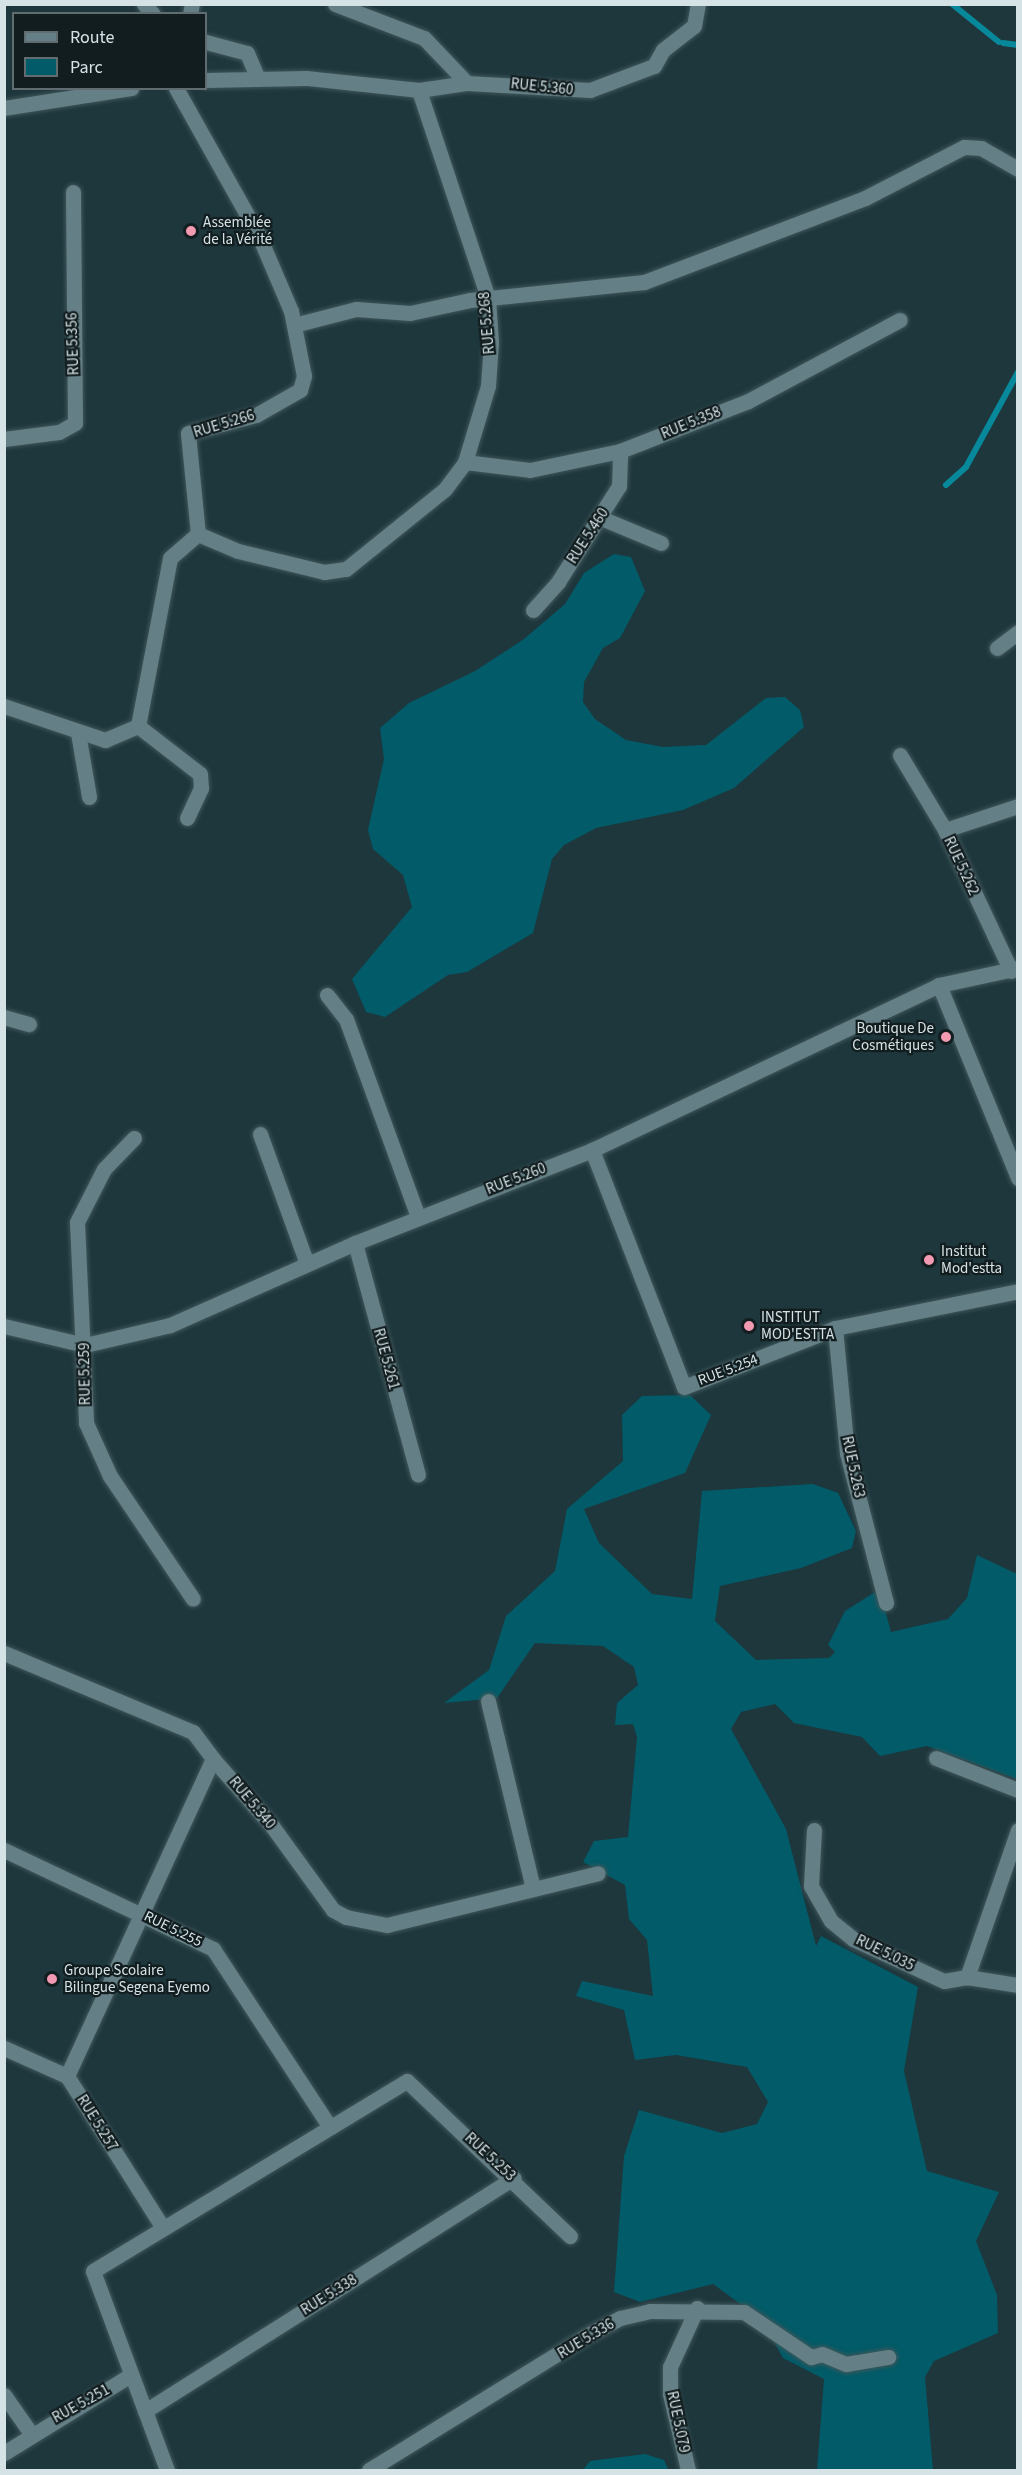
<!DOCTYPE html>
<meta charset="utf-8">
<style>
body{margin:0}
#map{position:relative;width:1022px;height:2475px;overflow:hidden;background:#1e373d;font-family:"Source Sans 3",sans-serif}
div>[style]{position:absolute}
.green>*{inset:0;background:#025b68}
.stream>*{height:6px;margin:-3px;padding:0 3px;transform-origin:3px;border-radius:3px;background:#08889b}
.roads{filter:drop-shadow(0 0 2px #3f565a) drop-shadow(0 0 2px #3f565a)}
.minor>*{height:15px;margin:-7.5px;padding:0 7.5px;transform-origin:7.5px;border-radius:7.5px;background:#647f85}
.dots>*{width:16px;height:16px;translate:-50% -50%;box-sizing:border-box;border:3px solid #121d1f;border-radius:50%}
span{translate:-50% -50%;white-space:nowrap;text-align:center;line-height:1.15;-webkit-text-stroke:4.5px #121d1f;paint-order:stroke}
.street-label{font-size:15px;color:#d5e3e7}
.poi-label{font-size:15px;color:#d5e3e7}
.left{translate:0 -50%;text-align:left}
.right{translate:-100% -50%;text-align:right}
.frame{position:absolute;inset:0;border:6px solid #d5e3e7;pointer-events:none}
.legend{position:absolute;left:12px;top:12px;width:195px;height:78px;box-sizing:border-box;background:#121d1f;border:2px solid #606c6f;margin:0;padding:8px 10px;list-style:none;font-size:18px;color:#d5e3e7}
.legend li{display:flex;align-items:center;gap:12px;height:30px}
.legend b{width:30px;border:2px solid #606c6f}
</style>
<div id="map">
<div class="green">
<div style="clip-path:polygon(614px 554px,631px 557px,645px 591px,620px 638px,603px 648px,584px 682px,583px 702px,595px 719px,626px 740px,663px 747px,706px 745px,766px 698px,785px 697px,800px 710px,804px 727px,734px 788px,683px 810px,596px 828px,564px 845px,552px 859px,533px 933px,467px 972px,448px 975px,385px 1017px,366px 1012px,352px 979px,412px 907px,403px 875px,373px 849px,368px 830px,384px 759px,380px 728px,409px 703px,475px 671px,524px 639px,565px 604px,584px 573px)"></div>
<div style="clip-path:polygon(690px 1395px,711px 1415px,685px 1473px,584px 1509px,599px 1543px,652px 1594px,692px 1599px,702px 1491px,813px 1484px,838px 1493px,856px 1531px,852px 1548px,801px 1568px,720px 1586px,715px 1621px,756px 1660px,829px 1658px,835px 1652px,828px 1645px,845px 1611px,875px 1592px,882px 1598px,891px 1632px,948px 1619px,967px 1598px,977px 1555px,1017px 1574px,1017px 1779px,927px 1746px,880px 1756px,862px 1737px,794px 1723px,775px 1704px,741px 1712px,731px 1729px,786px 1829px,816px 1946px,821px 1936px,918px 1987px,904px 2071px,927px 2171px,999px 2192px,976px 2241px,997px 2295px,998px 2333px,934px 2361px,925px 2377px,933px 2470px,817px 2470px,824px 2379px,783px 2358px,761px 2319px,713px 2284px,640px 2302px,614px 2292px,624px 2156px,639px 2110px,722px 2133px,757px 2124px,768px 2102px,747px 2067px,676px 2055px,635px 2060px,624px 2010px,576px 1996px,582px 1981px,653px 1996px,647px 1940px,629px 1919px,625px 1885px,583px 1862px,594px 1841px,628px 1837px,637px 1737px,633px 1724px,615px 1725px,617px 1703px,638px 1685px,634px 1667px,603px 1646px,535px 1643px,497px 1698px,444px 1703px,489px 1670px,506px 1616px,555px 1571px,567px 1509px,623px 1461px,622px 1415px,642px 1396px)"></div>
<div style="clip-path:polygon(645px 2454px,664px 2460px,668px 2469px,583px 2470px,590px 2461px)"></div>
</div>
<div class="stream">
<div style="left:952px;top:4px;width:60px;rotate:39deg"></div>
<div style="left:1003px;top:43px;width:15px;rotate:8deg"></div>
<div style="left:946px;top:485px;width:27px;rotate:-42deg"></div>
<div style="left:966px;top:467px;width:108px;rotate:-61.3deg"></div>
</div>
<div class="roads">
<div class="minor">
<div style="left:144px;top:4px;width:13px;rotate:48deg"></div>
<div style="left:335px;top:4px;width:95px;rotate:20.9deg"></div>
<div style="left:424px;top:38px;width:62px;rotate:46.3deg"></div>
<div style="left:190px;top:14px;width:10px;rotate:-79deg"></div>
<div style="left:206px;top:42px;width:42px;rotate:15deg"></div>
<div style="left:247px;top:53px;width:28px;rotate:67deg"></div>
<div style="left:419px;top:90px;width:49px;rotate:-8.3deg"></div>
<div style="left:467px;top:83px;width:123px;rotate:3.3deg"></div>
<div style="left:590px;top:90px;width:68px;rotate:-20.6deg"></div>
<div style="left:654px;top:66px;width:18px;rotate:-61deg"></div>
<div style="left:663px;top:50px;width:39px;rotate:-38deg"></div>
<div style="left:694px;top:26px;width:22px;rotate:-80deg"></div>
<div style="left:4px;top:108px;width:129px;rotate:-8.9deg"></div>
<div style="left:294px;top:325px;width:64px;rotate:-14.5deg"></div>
<div style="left:356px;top:309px;width:54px;rotate:4.2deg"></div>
<div style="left:410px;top:313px;width:61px;rotate:-12.2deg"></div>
<div style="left:470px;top:300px;width:175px;rotate:-5.9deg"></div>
<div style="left:644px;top:282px;width:236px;rotate:-20.8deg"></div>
<div style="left:865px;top:198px;width:111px;rotate:-27.3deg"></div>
<div style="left:964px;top:147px;width:17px;rotate:3deg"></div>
<div style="left:981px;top:148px;width:43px;rotate:29.6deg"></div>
<div style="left:4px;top:439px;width:55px;rotate:-7.3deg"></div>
<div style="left:59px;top:432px;width:18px;rotate:-29deg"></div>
<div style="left:75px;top:423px;width:231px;rotate:-90.5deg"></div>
<div style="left:465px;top:462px;width:65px;rotate:7deg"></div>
<div style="left:530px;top:470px;width:92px;rotate:-11.9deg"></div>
<div style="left:620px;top:451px;width:137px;rotate:-21.3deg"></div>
<div style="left:748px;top:401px;width:172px;rotate:-28.1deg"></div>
<div style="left:601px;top:518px;width:65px;rotate:22.6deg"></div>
<div style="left:198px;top:534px;width:43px;rotate:23deg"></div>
<div style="left:238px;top:551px;width:89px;rotate:13.7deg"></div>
<div style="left:324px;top:572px;width:22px;rotate:-8deg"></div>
<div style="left:346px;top:569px;width:127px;rotate:-38.9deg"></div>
<div style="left:445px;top:489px;width:34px;rotate:-53deg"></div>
<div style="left:465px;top:462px;width:79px;rotate:-73.2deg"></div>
<div style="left:488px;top:386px;width:44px;rotate:-86.1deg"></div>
<div style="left:491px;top:342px;width:44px;rotate:-93.9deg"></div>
<div style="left:488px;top:298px;width:219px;rotate:-108.4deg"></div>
<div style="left:419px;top:90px;width:114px;rotate:-173.9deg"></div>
<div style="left:306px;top:78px;width:100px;rotate:178.9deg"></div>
<div style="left:533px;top:610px;width:38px;rotate:-48deg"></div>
<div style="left:558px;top:582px;width:114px;rotate:-57.6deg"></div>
<div style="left:619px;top:486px;width:35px;rotate:-88deg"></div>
<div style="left:997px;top:648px;width:26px;rotate:-37deg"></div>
<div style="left:4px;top:706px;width:107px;rotate:18.6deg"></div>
<div style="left:105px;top:740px;width:36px;rotate:-23deg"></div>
<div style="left:138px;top:726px;width:171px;rotate:-79.2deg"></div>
<div style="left:170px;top:558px;width:37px;rotate:-41deg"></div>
<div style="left:198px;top:534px;width:101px;rotate:-95.7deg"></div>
<div style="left:188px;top:433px;width:70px;rotate:-14.8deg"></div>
<div style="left:256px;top:415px;width:51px;rotate:-29.6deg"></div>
<div style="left:300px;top:390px;width:15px;rotate:-74deg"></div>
<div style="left:304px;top:376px;width:66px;rotate:-101.3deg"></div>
<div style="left:291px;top:311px;width:82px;rotate:-113.1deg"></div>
<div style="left:259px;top:236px;width:170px;rotate:-119.3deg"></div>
<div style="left:138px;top:726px;width:78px;rotate:37.7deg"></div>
<div style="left:200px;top:774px;width:14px;rotate:86deg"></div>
<div style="left:201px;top:788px;width:33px;rotate:115deg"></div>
<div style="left:78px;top:733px;width:65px;rotate:80.2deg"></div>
<div style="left:900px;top:755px;width:87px;rotate:59deg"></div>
<div style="left:1011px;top:971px;width:156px;rotate:-115.1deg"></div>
<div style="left:945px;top:830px;width:77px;rotate:-18.2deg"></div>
<div style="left:939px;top:985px;width:209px;rotate:67.7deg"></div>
<div style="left:327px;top:995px;width:31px;rotate:52deg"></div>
<div style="left:346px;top:1019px;width:211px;rotate:70deg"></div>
<div style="left:4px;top:1017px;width:26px;rotate:16deg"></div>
<div style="left:260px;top:1134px;width:138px;rotate:70.1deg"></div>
<div style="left:134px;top:1138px;width:43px;rotate:134.1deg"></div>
<div style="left:104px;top:1169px;width:59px;rotate:117deg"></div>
<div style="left:77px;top:1222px;width:201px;rotate:87.4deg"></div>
<div style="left:86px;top:1423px;width:58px;rotate:65.6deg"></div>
<div style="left:110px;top:1476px;width:148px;rotate:56deg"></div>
<div style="left:592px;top:1150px;width:254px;rotate:68.8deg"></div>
<div style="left:684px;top:1387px;width:162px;rotate:-21.3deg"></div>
<div style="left:835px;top:1328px;width:187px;rotate:-11.4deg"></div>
<div style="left:355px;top:1243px;width:240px;rotate:74.8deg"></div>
<div style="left:4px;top:1326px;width:83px;rotate:13.2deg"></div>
<div style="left:85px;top:1345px;width:87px;rotate:-13.2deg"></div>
<div style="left:170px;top:1325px;width:202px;rotate:-23.9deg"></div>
<div style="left:355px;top:1243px;width:255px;rotate:-21.4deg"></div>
<div style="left:592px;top:1150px;width:384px;rotate:-25.4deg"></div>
<div style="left:939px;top:985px;width:81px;rotate:-12.1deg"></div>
<div style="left:835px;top:1328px;width:126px;rotate:84.5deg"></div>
<div style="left:847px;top:1453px;width:155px;rotate:75.4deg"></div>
<div style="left:4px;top:1653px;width:205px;rotate:22.7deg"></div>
<div style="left:193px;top:1732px;width:34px;rotate:53deg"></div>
<div style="left:488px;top:1701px;width:193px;rotate:76.5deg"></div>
<div style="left:936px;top:1758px;width:88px;rotate:21.3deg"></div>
<div style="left:814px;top:1830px;width:56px;rotate:93.1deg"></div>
<div style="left:811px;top:1886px;width:40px;rotate:60.3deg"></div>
<div style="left:831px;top:1921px;width:28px;rotate:39deg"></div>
<div style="left:853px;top:1939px;width:100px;rotate:24.8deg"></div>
<div style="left:944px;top:1981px;width:23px;rotate:-10deg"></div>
<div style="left:1018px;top:1830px;width:156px;rotate:109.1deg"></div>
<div style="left:967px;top:1977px;width:52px;rotate:8.9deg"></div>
<div style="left:4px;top:1850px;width:231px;rotate:25.3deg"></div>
<div style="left:213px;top:1949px;width:213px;rotate:56.7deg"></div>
<div style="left:4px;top:2048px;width:69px;rotate:24deg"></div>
<div style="left:67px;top:2076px;width:180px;rotate:57.7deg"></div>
<div style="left:67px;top:2076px;width:349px;rotate:-65.3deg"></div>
<div style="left:213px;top:1759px;width:89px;rotate:48.6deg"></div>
<div style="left:272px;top:1826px;width:104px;rotate:54deg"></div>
<div style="left:333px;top:1910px;width:15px;rotate:28deg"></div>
<div style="left:346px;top:1917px;width:42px;rotate:11deg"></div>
<div style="left:387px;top:1925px;width:217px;rotate:-13.8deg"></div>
<div style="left:4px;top:2395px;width:45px;rotate:54.9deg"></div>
<div style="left:145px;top:2411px;width:436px;rotate:-32.3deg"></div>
<div style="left:4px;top:2453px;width:149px;rotate:-31.6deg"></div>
<div style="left:167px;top:2470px;width:212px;rotate:-110.4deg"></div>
<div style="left:93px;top:2271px;width:367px;rotate:-31.2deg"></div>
<div style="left:407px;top:2081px;width:225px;rotate:43.6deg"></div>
<div style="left:369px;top:2470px;width:253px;rotate:-31.7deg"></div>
<div style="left:584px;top:2337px;width:41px;rotate:-27.8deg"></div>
<div style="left:620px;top:2318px;width:31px;rotate:-13deg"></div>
<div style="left:650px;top:2311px;width:94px;rotate:0.6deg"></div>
<div style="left:744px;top:2312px;width:81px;rotate:33.9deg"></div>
<div style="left:811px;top:2357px;width:11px;rotate:-15deg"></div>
<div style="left:822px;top:2354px;width:26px;rotate:23deg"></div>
<div style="left:846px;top:2364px;width:43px;rotate:-9.5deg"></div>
<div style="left:688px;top:2470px;width:78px;rotate:-103.3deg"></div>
<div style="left:670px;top:2394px;width:27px;rotate:-90deg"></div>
<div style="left:670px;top:2367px;width:65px;rotate:-65.4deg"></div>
</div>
</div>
<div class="dots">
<div style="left:191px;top:231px;background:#f19ab2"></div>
<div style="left:946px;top:1037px;background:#f19ab2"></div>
<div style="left:929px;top:1260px;background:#f19ab2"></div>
<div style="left:749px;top:1326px;background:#f19ab2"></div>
<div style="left:52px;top:1979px;background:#f19ab2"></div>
</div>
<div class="street-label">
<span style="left:542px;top:87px;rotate:6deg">RUE 5.360</span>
<span style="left:487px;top:323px;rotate:-95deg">RUE 5.268</span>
<span style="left:73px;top:344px;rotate:-92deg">RUE 5.356</span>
<span style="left:691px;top:423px;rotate:-22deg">RUE 5.358</span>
<span style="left:224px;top:424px;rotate:-17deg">RUE 5.266</span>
<span style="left:588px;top:536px;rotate:-57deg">RUE 5.460</span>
<span style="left:961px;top:866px;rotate:65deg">RUE 5.262</span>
<span style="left:516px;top:1179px;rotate:-21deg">RUE 5.260</span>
<span style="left:386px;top:1359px;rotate:75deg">RUE 5.261</span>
<span style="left:728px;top:1370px;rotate:-21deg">RUE 5.254</span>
<span style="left:85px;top:1374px;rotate:-91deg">RUE 5.259</span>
<span style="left:853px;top:1467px;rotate:78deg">RUE 5.263</span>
<span style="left:252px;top:1803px;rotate:50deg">RUE 5.340</span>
<span style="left:173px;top:1929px;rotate:26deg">RUE 5.255</span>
<span style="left:885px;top:1953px;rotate:26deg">RUE 5.035</span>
<span style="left:97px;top:2123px;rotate:58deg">RUE 5.257</span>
<span style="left:490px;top:2157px;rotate:43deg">RUE 5.253</span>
<span style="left:329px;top:2295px;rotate:-32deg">RUE 5.338</span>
<span style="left:586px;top:2339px;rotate:-31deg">RUE 5.336</span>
<span style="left:81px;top:2404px;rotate:-29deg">RUE 5.251</span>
<span style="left:678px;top:2422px;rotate:78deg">RUE 5.079</span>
</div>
<div class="poi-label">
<span class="left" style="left:203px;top:231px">Assemblée<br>de la Vérité</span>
<span class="right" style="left:934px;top:1037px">Boutique De<br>Cosmétiques</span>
<span class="left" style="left:941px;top:1260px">Institut<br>Mod'estta</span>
<span class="left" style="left:761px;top:1326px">INSTITUT<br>MOD'ESTTA</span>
<span class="left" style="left:64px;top:1979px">Groupe Scolaire<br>Bilingue Segena Eyemo</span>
</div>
<div class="frame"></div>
<ul class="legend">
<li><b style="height:8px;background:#647f85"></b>Route</li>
<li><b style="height:16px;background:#025b68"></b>Parc</li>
</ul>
</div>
